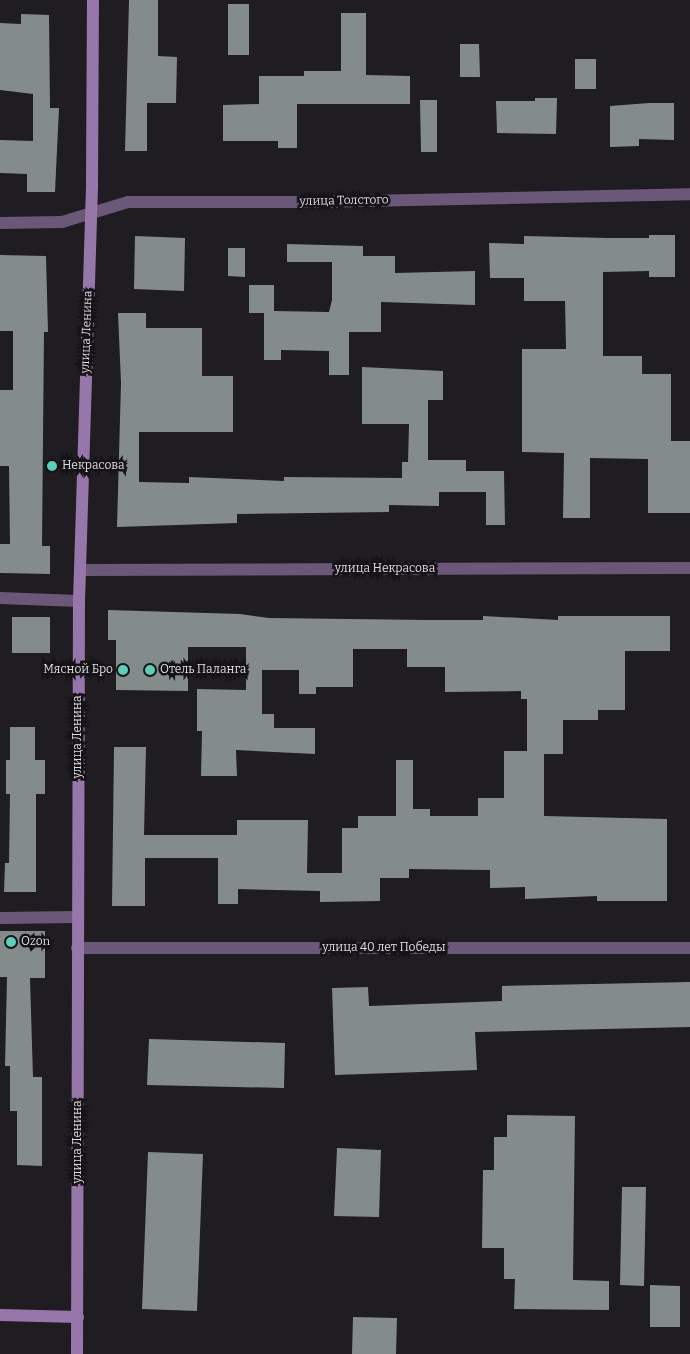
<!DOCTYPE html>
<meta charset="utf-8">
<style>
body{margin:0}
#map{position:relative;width:690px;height:1354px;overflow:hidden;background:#1f1c22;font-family:Bitter,serif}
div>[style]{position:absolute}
.building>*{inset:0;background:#838c8a}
.street>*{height:12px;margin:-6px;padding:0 6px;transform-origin:6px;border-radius:6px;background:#6b5777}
.secondary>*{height:12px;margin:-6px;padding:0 6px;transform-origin:6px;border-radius:6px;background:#9777aa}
.dots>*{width:14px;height:14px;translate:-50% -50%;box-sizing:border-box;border:2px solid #161318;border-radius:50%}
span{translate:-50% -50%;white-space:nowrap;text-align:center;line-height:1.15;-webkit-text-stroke:5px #161318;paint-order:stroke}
.street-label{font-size:12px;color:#dddbdf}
.poi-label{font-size:12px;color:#dddbdf}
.left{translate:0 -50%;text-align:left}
.right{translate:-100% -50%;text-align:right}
</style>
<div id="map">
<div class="building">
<div style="clip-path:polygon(129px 0,158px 0,158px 56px,177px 57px,176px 103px,147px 103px,147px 151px,125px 151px)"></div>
<div style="clip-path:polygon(228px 4px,249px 4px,249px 55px,228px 55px)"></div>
<div style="clip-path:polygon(341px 13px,366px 13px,366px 75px,410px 76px,410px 104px,297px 104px,297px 148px,278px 148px,278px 141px,223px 141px,223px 105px,259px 104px,259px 76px,304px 76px,304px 71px,341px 71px)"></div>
<div style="clip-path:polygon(21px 14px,49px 15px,50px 108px,59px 108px,55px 192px,27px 192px,27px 174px,0 173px,0 140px,33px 141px,33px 94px,0 90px,0 23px,21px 24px)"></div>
<div style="clip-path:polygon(460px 44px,479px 44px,480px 77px,460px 77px)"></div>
<div style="clip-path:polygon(575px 59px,596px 59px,596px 89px,575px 89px)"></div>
<div style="clip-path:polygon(535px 98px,557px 98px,556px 134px,497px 133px,496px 101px,535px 101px)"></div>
<div style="clip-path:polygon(420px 100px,437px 100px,437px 152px,421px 152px)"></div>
<div style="clip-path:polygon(649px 103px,674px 103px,674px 140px,639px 139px,639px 146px,610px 147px,610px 106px)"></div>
<div style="clip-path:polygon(649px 235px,675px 235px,675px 277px,649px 277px,649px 271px,603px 272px,603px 356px,642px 356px,642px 374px,671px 374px,671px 441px,690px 441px,690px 513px,648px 513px,648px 459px,590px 458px,590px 518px,563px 518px,564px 453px,522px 452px,522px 349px,566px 349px,565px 301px,524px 301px,524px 278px,490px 278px,489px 243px,524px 244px,524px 236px,608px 238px,649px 238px)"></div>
<div style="clip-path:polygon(135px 236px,185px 238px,184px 291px,134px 289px)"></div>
<div style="clip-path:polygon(287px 244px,363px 246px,363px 256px,395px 256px,395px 273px,475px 271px,475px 305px,381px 302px,381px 332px,349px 332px,349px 375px,329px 375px,329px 351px,281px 350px,281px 360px,264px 360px,264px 313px,249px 313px,249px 285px,274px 285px,274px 311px,329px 312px,332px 300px,332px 262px,287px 262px)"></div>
<div style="clip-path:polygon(228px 248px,245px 248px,245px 277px,228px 276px)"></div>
<div style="clip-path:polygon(0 255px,46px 256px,48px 332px,44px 332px,42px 546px,50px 546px,50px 574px,0 573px,0 544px,10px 544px,9px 466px,0 466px,0 390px,13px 390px,13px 331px,0 331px)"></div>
<div style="clip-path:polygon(118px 313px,146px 313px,146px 328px,202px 328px,202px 376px,233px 376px,233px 432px,139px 432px,139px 482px,189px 483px,189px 477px,284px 481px,284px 477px,402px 478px,402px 462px,408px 462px,409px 424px,362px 424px,362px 367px,443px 371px,443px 400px,428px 400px,428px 460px,466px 460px,466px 471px,504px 471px,505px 525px,486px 525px,486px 492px,439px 492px,439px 506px,389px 505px,389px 512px,237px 514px,237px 523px,117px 527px,121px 383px)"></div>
<div style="clip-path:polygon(108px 610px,240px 614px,269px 618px,429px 620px,483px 620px,483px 616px,558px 620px,558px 616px,670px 616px,670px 651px,625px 651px,625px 710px,598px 710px,598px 720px,563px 720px,563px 754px,544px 754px,544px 816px,667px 819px,667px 901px,597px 901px,597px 896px,525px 899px,525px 887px,490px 888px,490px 870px,409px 869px,409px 878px,380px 878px,380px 901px,320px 902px,320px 891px,238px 889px,238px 904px,218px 904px,218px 858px,145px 858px,145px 906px,112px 906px,114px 747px,146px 747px,144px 835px,237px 835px,237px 820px,308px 820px,307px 873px,342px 873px,342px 828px,358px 828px,358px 816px,396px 816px,396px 760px,413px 760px,413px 809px,430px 809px,430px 816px,478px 816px,478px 798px,504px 798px,504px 751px,527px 751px,527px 699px,521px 699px,521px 691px,445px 692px,445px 667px,407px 667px,407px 649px,353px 649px,353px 687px,316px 687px,316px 694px,299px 694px,299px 670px,262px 670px,262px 714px,274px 714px,274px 728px,315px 728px,315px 754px,236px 750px,237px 776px,201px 776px,202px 731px,197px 731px,197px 689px,246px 690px,246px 647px,188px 647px,188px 691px,116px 690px,116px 640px,108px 640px)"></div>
<div style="clip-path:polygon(12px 617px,50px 617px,50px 653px,12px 653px)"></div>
<div style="clip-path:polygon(10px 727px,35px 727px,35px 760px,45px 760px,45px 794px,36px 794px,36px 892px,4px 892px,5px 863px,9px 863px,10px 794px,6px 794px,6px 760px,10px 760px)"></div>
<div style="clip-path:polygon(0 931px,45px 931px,45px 978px,30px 978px,33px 1077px,42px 1077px,42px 1166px,17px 1165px,17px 1111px,10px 1111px,10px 1066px,5px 1066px,7px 977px,0 977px)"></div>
<div style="clip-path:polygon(690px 982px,690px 1027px,475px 1032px,477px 1070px,335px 1075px,332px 988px,368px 987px,369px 1006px,502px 1001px,502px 986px)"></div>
<div style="clip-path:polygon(149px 1039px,285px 1043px,284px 1088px,147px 1085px)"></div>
<div style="clip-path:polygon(507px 1115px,575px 1116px,573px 1280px,609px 1281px,609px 1310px,514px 1309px,515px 1279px,504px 1279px,504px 1248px,482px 1248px,483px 1170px,494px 1170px,494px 1137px,507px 1137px)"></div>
<div style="clip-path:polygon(337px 1148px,381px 1150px,379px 1217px,334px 1216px)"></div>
<div style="clip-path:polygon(148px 1152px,203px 1154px,197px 1311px,142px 1309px)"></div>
<div style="clip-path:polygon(622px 1187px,646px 1187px,644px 1286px,620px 1285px)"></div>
<div style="clip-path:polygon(650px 1285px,680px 1286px,680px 1327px,650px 1327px)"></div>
<div style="clip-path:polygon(353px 1317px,397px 1318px,396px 1354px,352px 1354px)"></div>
</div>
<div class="street">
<div style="left:0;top:223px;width:62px;rotate:-0.9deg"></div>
<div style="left:62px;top:222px;width:69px;rotate:-16.9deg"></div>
<div style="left:128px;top:202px;width:186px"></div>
<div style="left:314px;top:202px;width:376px;rotate:-1.2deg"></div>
<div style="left:80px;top:570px;width:610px;rotate:-0.19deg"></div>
<div style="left:0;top:598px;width:79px;rotate:2.2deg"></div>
<div style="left:0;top:918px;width:77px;rotate:-0.7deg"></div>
<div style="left:77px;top:948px;width:613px"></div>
</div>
<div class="secondary">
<div style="left:0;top:1315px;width:78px;rotate:1.5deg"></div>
<div style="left:77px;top:1354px;width:753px;rotate:-89.85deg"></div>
<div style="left:79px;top:601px;width:417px;rotate:-88.2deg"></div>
<div style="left:92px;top:184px;width:184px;rotate:-89.7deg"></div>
</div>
<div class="dots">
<div style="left:52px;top:466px;background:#5cceba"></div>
<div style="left:123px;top:670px;background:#5cceba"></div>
<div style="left:150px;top:670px;background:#5cceba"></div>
<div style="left:11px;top:942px;background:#5cceba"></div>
</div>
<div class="street-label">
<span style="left:344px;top:201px;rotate:-1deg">улица Толстого</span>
<span style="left:87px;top:332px;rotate:-88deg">улица Ленина</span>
<span style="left:385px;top:569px">улица Некрасова</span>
<span style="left:78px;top:737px;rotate:-90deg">улица Ленина</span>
<span style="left:384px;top:948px">улица 40 лет Победы</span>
<span style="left:78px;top:1142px;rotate:-90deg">улица Ленина</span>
</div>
<div class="poi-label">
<span class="left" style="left:62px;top:466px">Некрасова</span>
<span class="right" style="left:113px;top:670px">Мясной Бро</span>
<span class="left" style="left:160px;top:670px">Отель Паланга</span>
<span class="left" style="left:21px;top:942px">Ozon</span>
</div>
</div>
